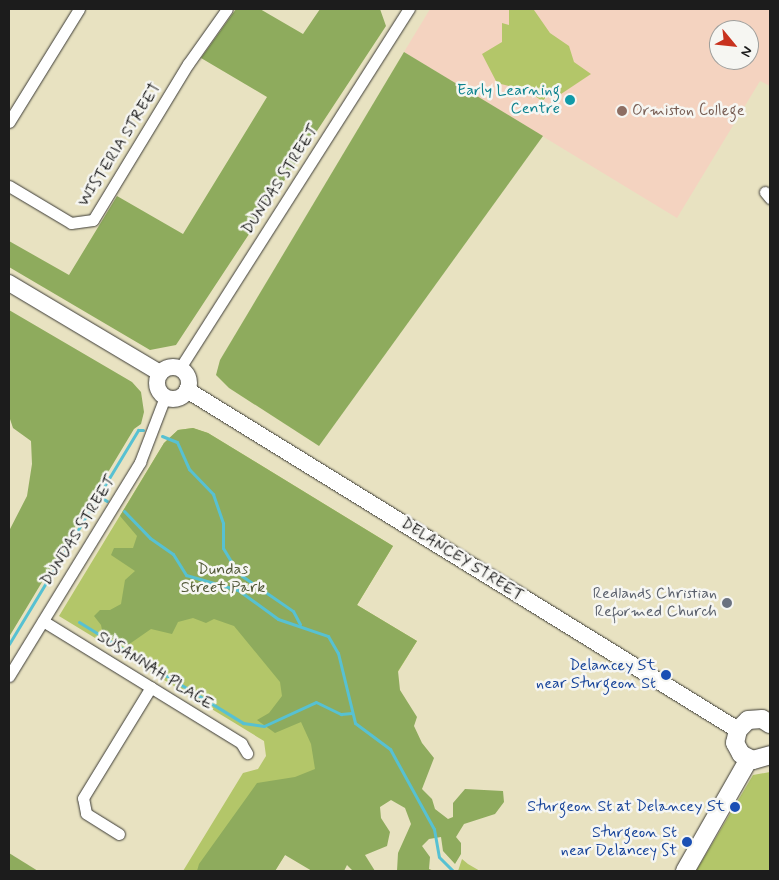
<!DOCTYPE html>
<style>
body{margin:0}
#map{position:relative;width:779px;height:880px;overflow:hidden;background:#e8e2c1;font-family:Mynerve,sans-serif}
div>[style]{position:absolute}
.built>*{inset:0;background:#f4d3c0}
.green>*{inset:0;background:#b3c669}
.forest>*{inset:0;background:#8eab5d}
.stream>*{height:3px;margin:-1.5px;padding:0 1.5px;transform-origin:1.5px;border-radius:1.5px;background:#57c1d2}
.roads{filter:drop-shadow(0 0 1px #3b3a35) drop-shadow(0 0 1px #3b3a35)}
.minor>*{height:11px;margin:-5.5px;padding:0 5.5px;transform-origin:5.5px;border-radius:5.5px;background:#fff}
.secondary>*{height:16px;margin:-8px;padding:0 8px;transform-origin:8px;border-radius:8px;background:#fff}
.secondary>.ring{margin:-8px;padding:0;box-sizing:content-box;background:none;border:16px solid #fff;border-radius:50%}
.primary>*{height:18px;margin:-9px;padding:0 9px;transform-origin:9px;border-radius:9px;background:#fff}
.dots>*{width:14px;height:14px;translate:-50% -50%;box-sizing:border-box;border:2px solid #f6f6f2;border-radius:50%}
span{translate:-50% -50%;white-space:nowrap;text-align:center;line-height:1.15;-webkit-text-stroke:5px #f6f6f2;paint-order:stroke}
.culture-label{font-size:16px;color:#0d838f}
.right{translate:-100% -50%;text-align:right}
.education-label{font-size:16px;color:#785e54}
.left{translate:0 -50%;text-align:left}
.street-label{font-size:16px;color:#1c1c1c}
.park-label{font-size:16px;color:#515837}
.worship-label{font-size:16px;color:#5b616d}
.transit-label{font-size:16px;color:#164399}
.frame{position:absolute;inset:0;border:10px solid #1c1c1c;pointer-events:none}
.north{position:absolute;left:709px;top:20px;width:50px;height:50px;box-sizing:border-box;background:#f6f6f2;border:1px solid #9f9f9c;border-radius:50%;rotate:118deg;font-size:14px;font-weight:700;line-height:20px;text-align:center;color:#1c1c1c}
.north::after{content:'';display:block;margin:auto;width:18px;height:22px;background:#c8321e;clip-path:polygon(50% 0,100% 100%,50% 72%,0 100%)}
</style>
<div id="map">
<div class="built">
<div style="clip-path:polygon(evenodd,430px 9px,770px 9px,770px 86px,760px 81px,677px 218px,404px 52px,430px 9px,719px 30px,749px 30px,749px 60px,719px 60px,719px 30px)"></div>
</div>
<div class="green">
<div style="clip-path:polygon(509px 10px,534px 10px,550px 33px,569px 46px,574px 62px,591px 74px,558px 96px,548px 96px,542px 101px,528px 91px,497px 83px,482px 54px,502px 42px,502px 23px,509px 25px)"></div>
<div style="clip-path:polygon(193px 428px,208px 433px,393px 546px,357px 605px,417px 641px,275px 871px,183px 871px,243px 773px,258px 769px,266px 756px,264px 741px,59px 616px,164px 443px,178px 430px)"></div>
<div style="clip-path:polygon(770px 772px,770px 871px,696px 871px,753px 775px)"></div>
<div style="clip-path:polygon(462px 859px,468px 864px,480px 871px,458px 871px)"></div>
</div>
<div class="forest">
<div style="clip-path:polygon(236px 9px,260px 9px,303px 34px,320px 9px,380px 9px,386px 26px,176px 345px,150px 350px,9px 267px,9px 241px,69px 275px,117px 196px,183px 234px,267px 97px,201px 58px)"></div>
<div style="clip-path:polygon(404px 52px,543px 136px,319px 446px,229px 388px,216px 375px,220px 360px)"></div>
<div style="clip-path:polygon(9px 310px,132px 382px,141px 392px,144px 412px,141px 424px,134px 429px,9px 637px,9px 531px,27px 496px,32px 464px,31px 441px,13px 428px,9px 416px)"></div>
<div style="clip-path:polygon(193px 428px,208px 433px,393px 546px,357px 605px,417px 641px,398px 671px,400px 690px,417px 717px,414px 726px,422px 743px,434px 758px,422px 789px,432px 799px,435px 809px,448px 819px,453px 817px,453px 803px,465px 789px,503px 791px,504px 802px,495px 814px,464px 824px,456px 837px,461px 843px,461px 854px,455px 864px,443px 851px,441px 837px,429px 839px,422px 846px,430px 857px,429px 869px,434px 871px,397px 871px,398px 853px,411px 824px,405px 808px,391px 800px,380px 807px,381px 818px,390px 832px,387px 846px,365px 855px,375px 871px,353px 871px,347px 865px,344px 871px,312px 871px,285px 855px,275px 871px,197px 871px,199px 864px,257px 783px,295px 777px,315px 769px,311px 744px,301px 722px,275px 733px,257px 720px,269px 713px,282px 696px,280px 682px,234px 626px,214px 619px,206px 623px,193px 618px,178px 622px,172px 634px,151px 629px,128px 645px,103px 635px,101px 625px,94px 616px,100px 610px,110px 610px,121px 604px,125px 580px,135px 571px,111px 555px,114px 548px,133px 548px,137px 536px,120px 516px,164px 443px,178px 430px)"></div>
<div style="clip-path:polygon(9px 853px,38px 871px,9px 871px)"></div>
</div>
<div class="stream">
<div style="left:162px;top:436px;width:16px;rotate:22deg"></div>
<div style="left:177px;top:442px;width:30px;rotate:66deg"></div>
<div style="left:189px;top:469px;width:35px;rotate:46deg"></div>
<div style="left:213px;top:494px;width:31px;rotate:71deg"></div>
<div style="left:223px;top:523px;width:25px;rotate:90deg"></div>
<div style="left:223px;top:548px;width:17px;rotate:59deg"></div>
<div style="left:232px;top:563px;width:16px;rotate:52deg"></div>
<div style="left:242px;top:576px;width:62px;rotate:34.5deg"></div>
<div style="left:293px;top:611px;width:15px;rotate:62deg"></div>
<div style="left:98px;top:496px;width:10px;rotate:29deg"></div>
<div style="left:124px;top:511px;width:37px;rotate:46deg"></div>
<div style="left:150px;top:538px;width:28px;rotate:35deg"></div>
<div style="left:173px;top:554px;width:25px;rotate:58deg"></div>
<div style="left:186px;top:575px;width:54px;rotate:16.1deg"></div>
<div style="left:238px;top:590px;width:49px;rotate:35.9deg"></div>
<div style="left:278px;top:619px;width:53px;rotate:18.8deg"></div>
<div style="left:328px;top:636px;width:20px;rotate:60deg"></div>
<div style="left:338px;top:653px;width:72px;rotate:76.3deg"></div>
<div style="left:355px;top:723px;width:44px;rotate:36.6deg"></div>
<div style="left:390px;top:749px;width:91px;rotate:61.2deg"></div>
<div style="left:434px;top:829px;width:28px;rotate:80deg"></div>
<div style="left:439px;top:857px;width:20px;rotate:45deg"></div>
<div style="left:79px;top:622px;width:193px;rotate:31.6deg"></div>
<div style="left:243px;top:723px;width:21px;rotate:8deg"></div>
<div style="left:264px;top:726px;width:57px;rotate:-24.8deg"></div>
<div style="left:316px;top:702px;width:28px;rotate:26deg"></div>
<div style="left:341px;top:714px;width:11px;rotate:-5deg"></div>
<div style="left:9px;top:644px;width:250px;rotate:-58.9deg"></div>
<div style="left:138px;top:430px;width:5px"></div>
</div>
<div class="roads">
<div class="minor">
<div style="left:9px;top:122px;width:133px;rotate:-58.2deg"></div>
<div style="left:9px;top:186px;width:72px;rotate:30.8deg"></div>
<div style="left:71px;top:223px;width:22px;rotate:-8deg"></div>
<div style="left:93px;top:220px;width:183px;rotate:-58.7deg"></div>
<div style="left:188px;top:64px;width:67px;rotate:-54.7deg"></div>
<div style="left:765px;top:192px;width:8px;rotate:50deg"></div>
<div style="left:180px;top:368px;width:426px;rotate:-57.5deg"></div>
<div style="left:43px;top:621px;width:233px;rotate:31.6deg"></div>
<div style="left:241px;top:743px;width:12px;rotate:59deg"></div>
<div style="left:9px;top:676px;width:251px;rotate:-58.5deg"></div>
<div style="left:140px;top:462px;width:70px;rotate:-69deg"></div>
<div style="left:119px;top:834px;width:39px;rotate:-148deg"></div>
<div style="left:86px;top:813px;width:15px;rotate:-101deg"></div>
<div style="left:83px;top:798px;width:130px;rotate:-58.5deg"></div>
</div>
<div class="secondary">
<div style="left:9px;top:283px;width:176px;rotate:30.8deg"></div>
<div class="ring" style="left:157px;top:367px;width:16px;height:16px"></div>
<div style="left:187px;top:390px;width:647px;rotate:31.68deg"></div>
</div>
<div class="primary">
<div style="left:770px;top:724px;width:9px;rotate:-148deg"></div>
<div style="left:762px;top:719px;width:14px;rotate:176deg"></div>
<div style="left:748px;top:720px;width:14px;rotate:135deg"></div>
<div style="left:738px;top:730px;width:13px;rotate:103deg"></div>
<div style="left:735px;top:743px;width:13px;rotate:61deg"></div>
<div style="left:741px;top:754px;width:13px;rotate:27deg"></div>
<div style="left:753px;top:760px;width:18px;rotate:-16deg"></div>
<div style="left:685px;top:871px;width:129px;rotate:-60.3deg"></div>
</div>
</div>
<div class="dots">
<div style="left:570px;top:100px;background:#0f9aa8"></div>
<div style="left:622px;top:111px;background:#8d6e63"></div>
<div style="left:727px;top:603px;background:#6b7280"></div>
<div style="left:666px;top:675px;background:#1a4fb4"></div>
<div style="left:735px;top:807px;background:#1a4fb4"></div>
<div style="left:687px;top:842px;background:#1a4fb4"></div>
</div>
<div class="culture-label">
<span class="right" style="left:560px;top:100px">Early Learning<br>Centre</span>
</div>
<div class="education-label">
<span class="left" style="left:632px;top:111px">Ormiston College</span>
</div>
<div class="street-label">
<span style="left:120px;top:145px;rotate:-58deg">WISTERIA STREET</span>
<span style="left:281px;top:180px;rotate:-57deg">DUNDAS STREET</span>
<span style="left:79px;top:531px;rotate:-58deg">DUNDAS STREET</span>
<span style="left:462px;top:560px;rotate:32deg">DELANCEY STREET</span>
<span style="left:155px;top:671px;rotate:32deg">SUSANNAH PLACE</span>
</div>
<div class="park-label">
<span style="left:223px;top:579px">Dundas<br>Street Park</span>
</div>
<div class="worship-label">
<span class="right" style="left:717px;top:603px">Redlands Christian<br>Reformed Church</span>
</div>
<div class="transit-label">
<span class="right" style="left:656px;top:675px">Delancey St<br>near Sturgeon St</span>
<span class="right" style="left:725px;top:807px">Sturgeon St at Delancey St</span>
<span class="right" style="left:677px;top:842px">Sturgeon St<br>near Delancey St</span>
</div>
<div class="frame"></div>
<div class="north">N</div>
</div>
